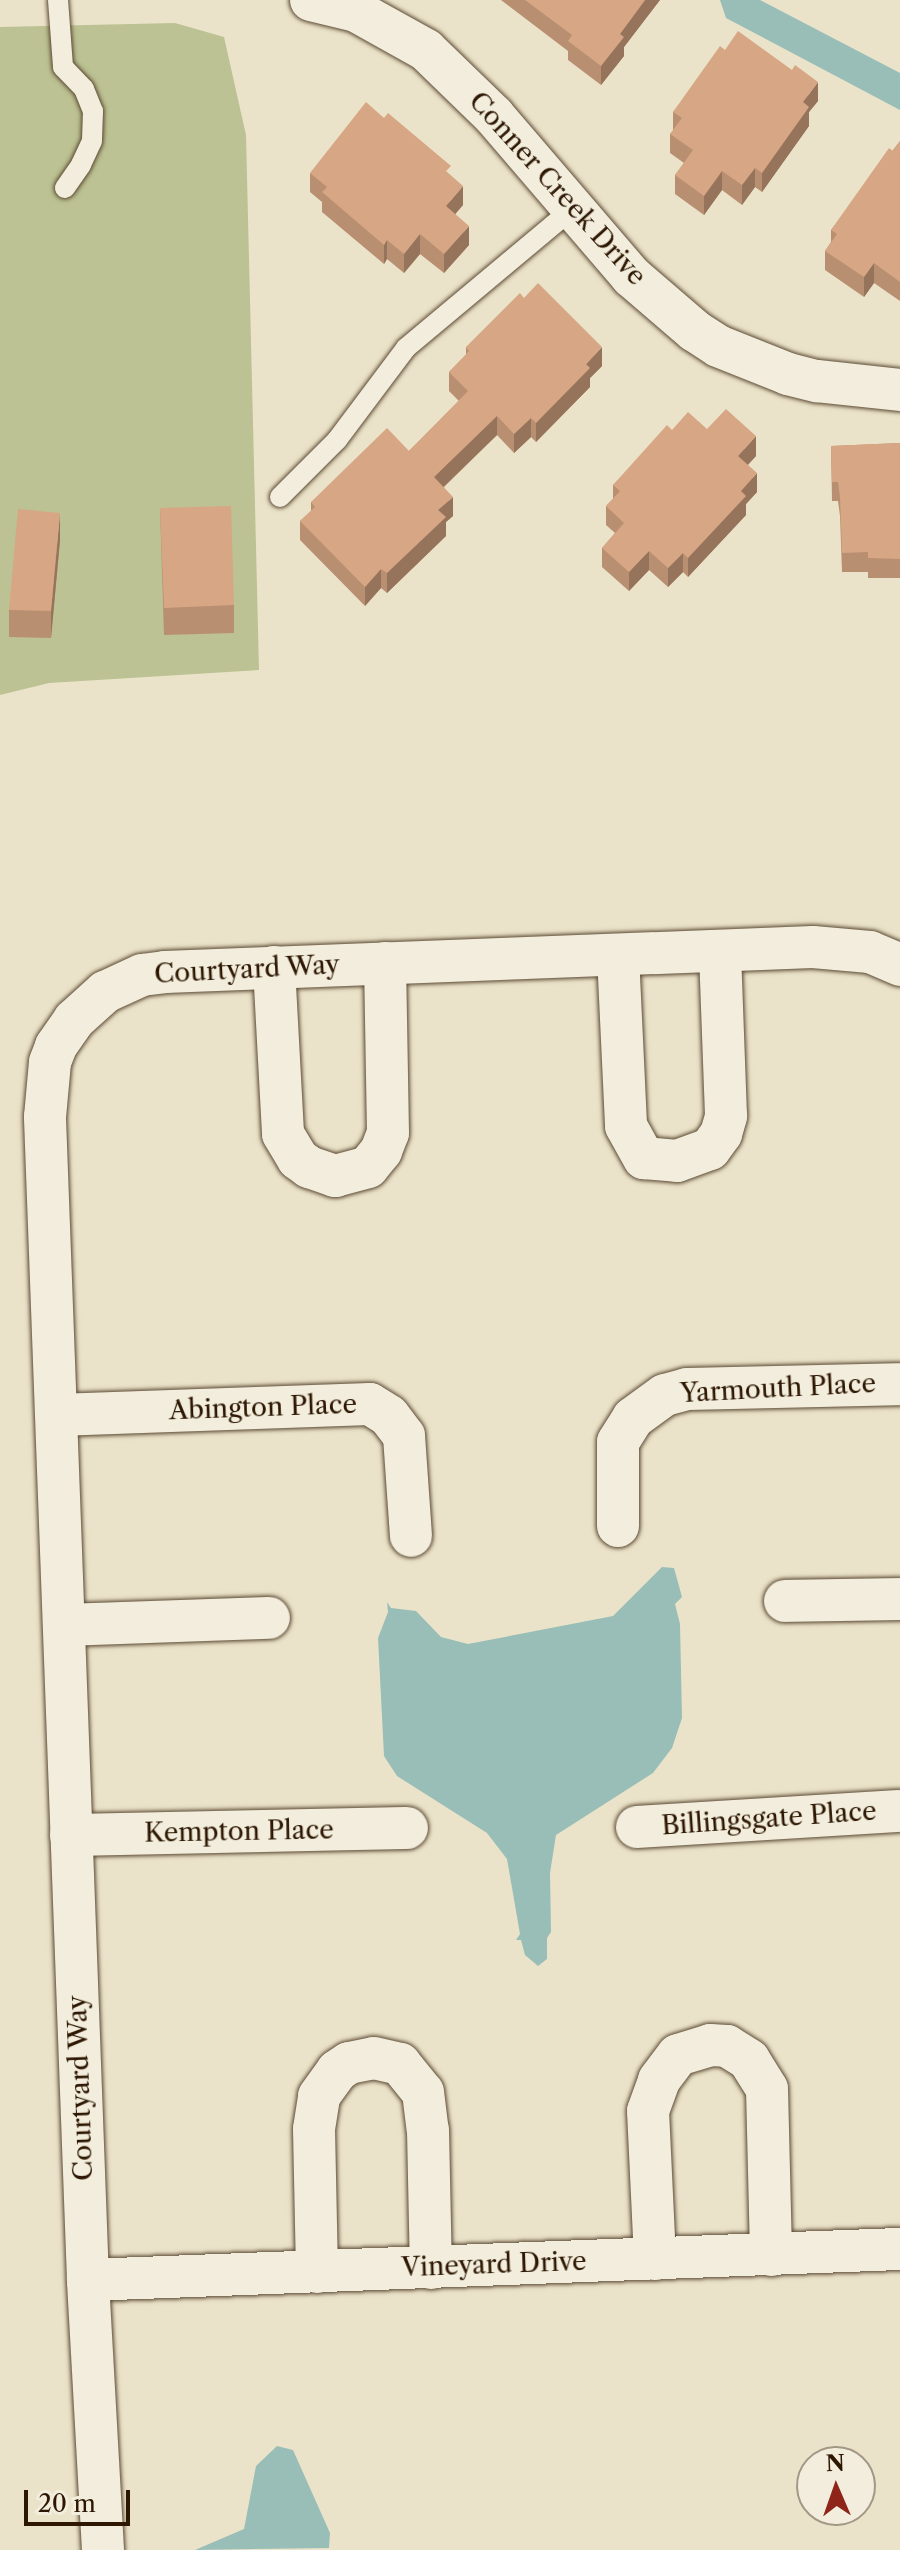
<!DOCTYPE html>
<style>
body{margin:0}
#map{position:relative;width:900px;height:2550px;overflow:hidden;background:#ebe3c9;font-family:"Libre Caslon Text",serif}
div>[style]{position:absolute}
.green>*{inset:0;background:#bcc293}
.water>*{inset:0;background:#98beb7}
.roads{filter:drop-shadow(0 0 2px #5c4a34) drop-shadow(0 0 2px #5c4a34)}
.lane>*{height:20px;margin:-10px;padding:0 10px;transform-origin:10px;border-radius:10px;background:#f2eddc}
.street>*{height:42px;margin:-21px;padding:0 21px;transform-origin:21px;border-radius:21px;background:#f2eddc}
.wall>*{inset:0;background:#b98f72}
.shaded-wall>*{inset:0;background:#96745c}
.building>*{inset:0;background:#d7a684}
span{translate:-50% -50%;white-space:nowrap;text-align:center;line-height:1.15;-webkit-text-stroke:8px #f2eddc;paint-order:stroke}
.street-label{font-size:26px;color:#2d1702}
.north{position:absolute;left:796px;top:2446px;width:80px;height:80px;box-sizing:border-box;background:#f2eddc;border:2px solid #a39785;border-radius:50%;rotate:358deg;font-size:22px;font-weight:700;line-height:32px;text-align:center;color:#2d1702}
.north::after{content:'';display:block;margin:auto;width:28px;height:36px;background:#8f2418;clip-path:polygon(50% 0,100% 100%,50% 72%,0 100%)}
.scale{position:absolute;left:24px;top:2490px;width:106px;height:36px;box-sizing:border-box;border:4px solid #2d1702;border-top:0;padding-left:10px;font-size:24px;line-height:28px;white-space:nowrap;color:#2d1702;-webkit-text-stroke:6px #f2eddc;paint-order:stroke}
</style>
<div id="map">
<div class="green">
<div style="clip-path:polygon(175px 23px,224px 37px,246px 135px,259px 670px,49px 683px,0 695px,0 27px)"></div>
</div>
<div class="water">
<div style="clip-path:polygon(720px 0,760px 0,900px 73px,900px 110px,726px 18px)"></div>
<div style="clip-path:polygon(662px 1567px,674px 1568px,682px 1597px,675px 1604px,680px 1624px,682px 1718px,672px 1748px,653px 1773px,556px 1835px,550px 1873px,551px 1932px,547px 1938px,547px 1959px,538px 1966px,525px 1955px,521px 1940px,516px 1940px,520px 1934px,507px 1859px,487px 1833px,397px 1776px,384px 1756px,378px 1638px,388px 1612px,387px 1602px,391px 1608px,416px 1611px,441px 1637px,468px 1644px,613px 1616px)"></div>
<div style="clip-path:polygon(277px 2446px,293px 2450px,330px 2533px,329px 2548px,195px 2550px,244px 2529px,256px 2466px)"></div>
</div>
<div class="roads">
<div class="lane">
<div style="left:58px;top:0;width:67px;rotate:85.7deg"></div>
<div style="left:63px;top:67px;width:30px;rotate:46deg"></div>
<div style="left:84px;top:89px;width:24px;rotate:68deg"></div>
<div style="left:93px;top:111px;width:30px;rotate:92deg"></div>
<div style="left:92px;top:141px;width:26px;rotate:115deg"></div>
<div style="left:81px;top:165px;width:28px;rotate:125deg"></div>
<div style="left:280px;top:497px;width:81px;rotate:-45deg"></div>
<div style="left:337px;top:440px;width:115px;rotate:-53.1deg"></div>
<div style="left:406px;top:348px;width:215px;rotate:-39.9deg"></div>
</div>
<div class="street">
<div style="left:311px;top:0;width:46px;rotate:13.7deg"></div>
<div style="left:356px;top:11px;width:80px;rotate:29.1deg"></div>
<div style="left:426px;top:50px;width:95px;rotate:44.1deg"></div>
<div style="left:494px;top:116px;width:211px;rotate:49.4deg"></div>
<div style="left:631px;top:276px;width:84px;rotate:40.7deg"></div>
<div style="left:695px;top:331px;width:27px;rotate:33deg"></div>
<div style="left:718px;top:346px;width:75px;rotate:21.8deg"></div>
<div style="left:788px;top:374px;width:30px;rotate:14deg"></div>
<div style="left:817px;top:381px;width:83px;rotate:6.2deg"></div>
<div style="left:618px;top:955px;width:171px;rotate:87.3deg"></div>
<div style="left:626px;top:1126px;width:37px;rotate:61deg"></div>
<div style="left:644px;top:1158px;width:33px;rotate:5deg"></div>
<div style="left:677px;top:1161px;width:35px;rotate:-20deg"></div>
<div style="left:710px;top:1149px;width:19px;rotate:-54deg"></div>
<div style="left:721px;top:1134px;width:19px;rotate:-74deg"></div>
<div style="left:726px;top:1116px;width:165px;rotate:-92.1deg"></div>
<div style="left:274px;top:967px;width:167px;rotate:86.9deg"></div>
<div style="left:283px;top:1134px;width:29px;rotate:59deg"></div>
<div style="left:298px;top:1159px;width:14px;rotate:36deg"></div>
<div style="left:309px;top:1167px;width:28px;rotate:19deg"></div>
<div style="left:335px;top:1176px;width:34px;rotate:-15deg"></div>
<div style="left:368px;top:1167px;width:21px;rotate:-51deg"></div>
<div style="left:381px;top:1151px;width:19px;rotate:-69deg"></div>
<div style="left:388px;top:1133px;width:170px;rotate:-91deg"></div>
<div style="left:57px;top:1415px;width:313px;rotate:-2deg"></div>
<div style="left:370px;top:1404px;width:22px;rotate:32deg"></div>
<div style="left:389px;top:1416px;width:25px;rotate:53deg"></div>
<div style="left:404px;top:1436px;width:100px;rotate:86deg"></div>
<div style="left:618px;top:1526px;width:84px;rotate:-90deg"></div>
<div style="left:618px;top:1442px;width:28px;rotate:-58deg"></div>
<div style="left:633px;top:1418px;width:39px;rotate:-36deg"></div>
<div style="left:665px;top:1395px;width:23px;rotate:-15deg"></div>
<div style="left:687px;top:1389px;width:213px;rotate:-1.3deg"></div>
<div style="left:785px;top:1601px;width:115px;rotate:-1deg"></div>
<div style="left:64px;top:1625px;width:205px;rotate:-2deg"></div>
<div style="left:637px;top:1827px;width:263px;rotate:-3.5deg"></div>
<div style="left:71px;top:1835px;width:336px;rotate:-1.2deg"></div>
<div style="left:655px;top:2259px;width:148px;rotate:-92.7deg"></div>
<div style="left:648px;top:2111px;width:33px;rotate:-70deg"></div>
<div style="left:659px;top:2080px;width:31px;rotate:-53deg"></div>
<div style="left:678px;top:2055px;width:34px;rotate:-17deg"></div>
<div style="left:710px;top:2045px;width:17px;rotate:3deg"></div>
<div style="left:727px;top:2046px;width:26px;rotate:32deg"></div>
<div style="left:749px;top:2060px;width:34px;rotate:58deg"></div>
<div style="left:767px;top:2089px;width:166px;rotate:88.6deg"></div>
<div style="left:317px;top:2272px;width:143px;rotate:-91.2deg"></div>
<div style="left:314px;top:2129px;width:33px;rotate:-81deg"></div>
<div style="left:319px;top:2096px;width:31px;rotate:-54deg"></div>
<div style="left:337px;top:2071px;width:14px;rotate:-34deg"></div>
<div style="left:349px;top:2063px;width:25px;rotate:-11deg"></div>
<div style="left:374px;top:2058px;width:27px;rotate:13deg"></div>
<div style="left:400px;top:2064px;width:36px;rotate:51deg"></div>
<div style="left:423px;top:2092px;width:38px;rotate:83deg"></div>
<div style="left:428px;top:2130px;width:138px;rotate:88.8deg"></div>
<div style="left:88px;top:2280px;width:813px;rotate:-2.19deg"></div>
<div style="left:103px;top:2550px;width:270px;rotate:-93.2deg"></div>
<div style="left:88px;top:2280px;width:1164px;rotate:-92.12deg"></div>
<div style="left:45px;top:1117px;width:55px;rotate:-84.8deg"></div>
<div style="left:50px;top:1062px;width:17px;rotate:-69deg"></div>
<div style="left:56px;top:1046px;width:32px;rotate:-55deg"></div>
<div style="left:74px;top:1020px;width:42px;rotate:-42.1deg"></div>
<div style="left:105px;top:992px;width:41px;rotate:-24.7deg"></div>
<div style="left:142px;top:975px;width:23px;rotate:-7deg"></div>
<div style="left:165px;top:972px;width:648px;rotate:-2.21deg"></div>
<div style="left:813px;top:947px;width:57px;rotate:5deg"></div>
<div style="left:870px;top:952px;width:33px;rotate:23deg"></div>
</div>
</div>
<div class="wall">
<div style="clip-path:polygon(501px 0,660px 0,624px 47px,624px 56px,601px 85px,568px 60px,568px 51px)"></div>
<div style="clip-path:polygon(725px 50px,818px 101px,809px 112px,809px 126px,762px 192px,755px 187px,742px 205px,722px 190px,704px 215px,675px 194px,675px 175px,684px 163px,670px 153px,670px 134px,673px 131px,673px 112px)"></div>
<div style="clip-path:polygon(900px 141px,900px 301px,874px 283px,864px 297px,825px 270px,825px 251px,831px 242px,831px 230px)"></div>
<div style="clip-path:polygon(310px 173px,463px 205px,455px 214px,469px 245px,444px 273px,420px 254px,404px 273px,387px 259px,384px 264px,322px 212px,322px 202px,310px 192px)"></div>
<div style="clip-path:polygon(466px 347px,602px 366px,590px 378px,590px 387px,536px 442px,531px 437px,514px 453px,497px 435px,444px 487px,453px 516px,446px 522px,446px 536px,387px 593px,381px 588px,365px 606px,300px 540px,300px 521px,311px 511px,311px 502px,409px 451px,459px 401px,449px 391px,449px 372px,466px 355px)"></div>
<div style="clip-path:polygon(707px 429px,756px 456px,748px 465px,757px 492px,746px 504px,746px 515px,688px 577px,683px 572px,668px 587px,649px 570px,629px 591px,602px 567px,602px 548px,615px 533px,606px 525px,606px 506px,613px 499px,613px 485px,672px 430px)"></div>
<div style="clip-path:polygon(900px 443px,900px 578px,868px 578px,868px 572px,842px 572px,840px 516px,838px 501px,832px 501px,831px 446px)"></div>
<div style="clip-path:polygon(160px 508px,234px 605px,234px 633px,164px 635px)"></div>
<div style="clip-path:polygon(60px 540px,51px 638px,9px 637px,9px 610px)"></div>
</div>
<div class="shaded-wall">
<div style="clip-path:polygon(645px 0,660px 0,624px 47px,624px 56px,601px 85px,601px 66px,620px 34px)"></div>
<div style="clip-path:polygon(818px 82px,818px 101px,809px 112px,809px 126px,762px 192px,762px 173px,803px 102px)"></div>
<div style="clip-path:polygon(755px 168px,755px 187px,742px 205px,742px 185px)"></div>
<div style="clip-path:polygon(722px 171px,722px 190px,704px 215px,704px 196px)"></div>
<div style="clip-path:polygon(463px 186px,463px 205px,446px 225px,446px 206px)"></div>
<div style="clip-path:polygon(469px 226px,469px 245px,444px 273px,444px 254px)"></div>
<div style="clip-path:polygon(420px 234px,420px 254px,404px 273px,404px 254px)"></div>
<div style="clip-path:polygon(387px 240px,387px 259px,384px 264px,384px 245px)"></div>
<div style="clip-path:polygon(874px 263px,874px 283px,864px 297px,864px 277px)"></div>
<div style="clip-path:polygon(602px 347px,602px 366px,590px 378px,590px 387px,536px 442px,536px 423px,586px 364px)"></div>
<div style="clip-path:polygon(497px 416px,497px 435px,434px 496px,434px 477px)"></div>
<div style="clip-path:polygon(531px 418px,531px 437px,514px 453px,514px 434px)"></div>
<div style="clip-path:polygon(756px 436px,756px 456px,738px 475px,738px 456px)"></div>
<div style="clip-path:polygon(757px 473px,757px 492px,746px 504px,746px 515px,688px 577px,688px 558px,741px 491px)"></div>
<div style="clip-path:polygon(453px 497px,453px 516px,446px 522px,446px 536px,387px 593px,387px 573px,438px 510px)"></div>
<div style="clip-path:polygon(60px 513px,60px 540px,51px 638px,51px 611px)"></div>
<div style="clip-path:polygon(649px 551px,649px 570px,629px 591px,629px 572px)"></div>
<div style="clip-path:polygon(683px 553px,683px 572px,668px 587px,668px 568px)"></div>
<div style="clip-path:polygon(381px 569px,381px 588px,365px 606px,365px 587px)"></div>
</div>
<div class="building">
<div style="clip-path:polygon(525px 0,645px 0,620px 34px,624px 37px,601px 66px,568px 41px,572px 35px)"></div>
<div style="clip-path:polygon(738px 31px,792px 70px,795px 65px,818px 82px,803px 102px,809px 107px,762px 173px,755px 168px,742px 185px,722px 171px,704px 196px,675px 175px,693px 150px,670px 134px,682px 118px,673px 112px,720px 46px,725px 50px)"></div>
<div style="clip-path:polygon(366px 102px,384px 118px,388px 113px,451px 166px,446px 171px,463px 186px,446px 206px,469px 226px,444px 254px,420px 234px,404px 254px,387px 240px,384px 245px,322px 192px,327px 187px,310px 173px)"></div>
<div style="clip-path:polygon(900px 141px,900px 282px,874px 263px,864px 277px,825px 251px,837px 234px,831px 230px,889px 148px,893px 151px)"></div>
<div style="clip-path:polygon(538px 283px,602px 347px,586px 364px,590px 368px,536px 423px,531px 418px,514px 434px,497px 416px,434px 477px,453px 497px,438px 510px,446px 517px,387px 573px,381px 569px,365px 587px,300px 521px,315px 507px,311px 502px,387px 428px,409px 451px,468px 391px,449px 372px,469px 351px,466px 347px,520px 293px,524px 298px)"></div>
<div style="clip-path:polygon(726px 409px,756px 436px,738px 456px,757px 473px,741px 491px,746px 496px,688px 558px,683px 553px,668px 568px,649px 551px,629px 572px,602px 548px,624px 523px,606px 506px,620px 491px,613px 485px,667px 425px,672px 430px,688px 412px,707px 429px)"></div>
<div style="clip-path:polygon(900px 443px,900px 559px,868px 558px,868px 552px,842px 553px,840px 497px,838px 482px,832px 482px,831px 446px)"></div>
<div style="clip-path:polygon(231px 506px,234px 605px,164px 608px,160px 508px)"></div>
<div style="clip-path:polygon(18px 509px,60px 513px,51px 611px,9px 610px)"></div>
</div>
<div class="street-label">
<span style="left:557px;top:189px;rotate:48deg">Conner Creek Drive</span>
<span style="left:247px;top:970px;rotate:-3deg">Courtyard Way</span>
<span style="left:778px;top:1389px;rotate:-3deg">Yarmouth Place</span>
<span style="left:263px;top:1408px;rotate:-2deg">Abington Place</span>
<span style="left:769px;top:1819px;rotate:-4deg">Billingsgate Place</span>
<span style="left:239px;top:1832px;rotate:-1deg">Kempton Place</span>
<span style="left:81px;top:2088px;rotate:-92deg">Courtyard Way</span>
<span style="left:494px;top:2265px;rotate:-2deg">Vineyard Drive</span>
</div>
<div class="north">N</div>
<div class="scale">20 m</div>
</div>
